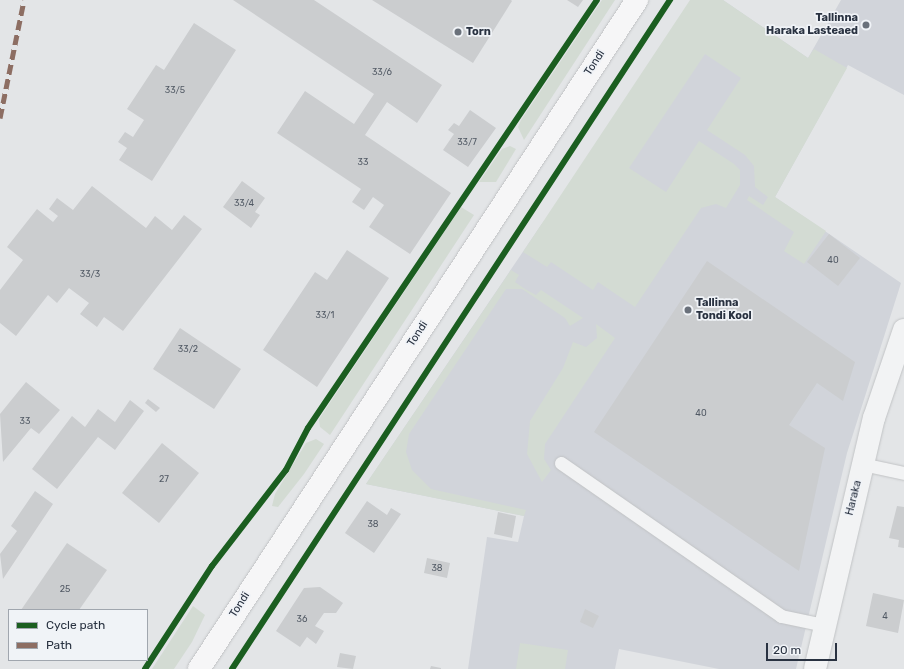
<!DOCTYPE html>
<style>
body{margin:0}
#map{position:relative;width:904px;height:669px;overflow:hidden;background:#e3e5e7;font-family:Rubik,sans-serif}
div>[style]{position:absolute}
.built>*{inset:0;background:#d1d4da}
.green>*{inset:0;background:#d3dbd3}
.building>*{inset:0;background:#cbcdcf}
.roads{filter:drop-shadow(0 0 1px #c1c3c5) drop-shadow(0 0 1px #c1c3c5)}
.lane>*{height:13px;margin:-6.5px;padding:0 6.5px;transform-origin:6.5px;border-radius:6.5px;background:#f2f3f4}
.street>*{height:22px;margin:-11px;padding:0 11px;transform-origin:11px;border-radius:11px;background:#f2f3f4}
.secondary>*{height:22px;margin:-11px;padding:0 11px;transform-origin:11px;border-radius:11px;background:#f6f6f7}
.quiet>*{height:5px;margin-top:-2.5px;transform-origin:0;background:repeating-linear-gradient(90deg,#8d6e63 0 10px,transparent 0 15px)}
.cycleway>*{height:6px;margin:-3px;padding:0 3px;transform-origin:3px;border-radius:3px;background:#1b5e20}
.dots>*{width:11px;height:11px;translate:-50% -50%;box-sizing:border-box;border:2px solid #f0f3f7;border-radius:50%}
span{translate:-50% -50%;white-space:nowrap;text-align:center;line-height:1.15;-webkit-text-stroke:3.5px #f0f3f7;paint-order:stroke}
.number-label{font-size:9px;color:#525a65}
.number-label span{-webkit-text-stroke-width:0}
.poi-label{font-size:11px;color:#293241;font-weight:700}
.right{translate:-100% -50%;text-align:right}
.left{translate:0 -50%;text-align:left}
.street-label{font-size:11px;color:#293241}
.legend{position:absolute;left:8px;top:609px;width:140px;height:52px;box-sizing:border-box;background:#f0f3f7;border:1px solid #a0a6ae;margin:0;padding:5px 7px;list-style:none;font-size:12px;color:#293241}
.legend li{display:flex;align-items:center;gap:8px;height:20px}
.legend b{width:20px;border:1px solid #a0a6ae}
.scale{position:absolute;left:766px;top:643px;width:71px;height:18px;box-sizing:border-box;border:2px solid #293241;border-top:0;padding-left:5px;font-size:12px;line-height:14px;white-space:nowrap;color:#293241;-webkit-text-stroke:3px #f0f3f7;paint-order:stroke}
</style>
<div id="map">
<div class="built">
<div style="clip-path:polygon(723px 0,808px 58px,841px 0,904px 0,904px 95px,848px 65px,775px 197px,901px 283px,847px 453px,796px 669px,719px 669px,619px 649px,615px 669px,468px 669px,487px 537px,518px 542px,524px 516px,366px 484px,541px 225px)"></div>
</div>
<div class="green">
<div style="clip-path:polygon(602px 0,615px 0,524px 140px,518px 127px,521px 120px)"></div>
<div style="clip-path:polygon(690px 0,723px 0,808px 58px,814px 49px,847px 68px,775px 197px,826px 231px,804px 264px,784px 251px,794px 232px,747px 200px,749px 196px,763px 205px,768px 197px,755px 187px,754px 166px,745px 155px,707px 130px,741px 78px,705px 54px,629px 168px,666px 192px,699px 141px,734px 164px,740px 170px,740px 185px,726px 208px,716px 204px,701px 208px,635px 307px,598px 282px,593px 290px,551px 262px,547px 267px,523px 252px)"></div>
<div style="clip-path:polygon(510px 146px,516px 149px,496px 182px,479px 182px,502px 149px)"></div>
<div style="clip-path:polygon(461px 207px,474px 215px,330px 435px,320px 427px,319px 419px)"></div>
<div style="clip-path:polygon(511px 270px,519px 275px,515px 282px,525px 289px,536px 295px,541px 290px,583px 318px,570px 326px,565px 318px,522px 289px,506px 289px,409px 434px,406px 452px,412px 470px,431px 489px,526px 510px,524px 516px,366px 484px)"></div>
<div style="clip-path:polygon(596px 324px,615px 338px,545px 444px,544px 459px,551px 470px,542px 482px,527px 454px,530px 421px,563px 368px,573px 342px,586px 347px,597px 338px)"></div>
<div style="clip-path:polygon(316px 439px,324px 444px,304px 474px,278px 507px,272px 506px,275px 494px,306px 443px)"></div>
<div style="clip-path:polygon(193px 606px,205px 615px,192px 642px,174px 669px,152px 669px)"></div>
<div style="clip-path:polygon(520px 643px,568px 650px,565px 669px,516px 669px)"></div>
</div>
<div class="building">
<div style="clip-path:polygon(233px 0,314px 0,442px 85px,417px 123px,387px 102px,365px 135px,451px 193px,410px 254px,369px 227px,384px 205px,373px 197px,364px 210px,352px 202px,361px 189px,277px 133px,305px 91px,354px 124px,374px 94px)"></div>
<div style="clip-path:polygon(372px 0,511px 0,512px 1px,473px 63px)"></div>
<div style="clip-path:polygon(567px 0,583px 0,578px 7px)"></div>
<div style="clip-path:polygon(194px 23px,236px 50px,152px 181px,119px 160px,127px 148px,118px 142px,125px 132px,133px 137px,144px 120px,127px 109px,156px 65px,164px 70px)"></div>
<div style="clip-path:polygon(470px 110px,496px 128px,468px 167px,443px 150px,454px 134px,448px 130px,454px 123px,459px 126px)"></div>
<div style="clip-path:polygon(242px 181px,265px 198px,255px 212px,260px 215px,251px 228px,223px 207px)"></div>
<div style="clip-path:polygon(92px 186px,146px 228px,155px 216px,172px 230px,184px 215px,202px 229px,123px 331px,104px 317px,97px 327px,80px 314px,89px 303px,69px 288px,57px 303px,48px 295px,16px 336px,0 323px,0 290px,23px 260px,7px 247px,37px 209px,53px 222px,58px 216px,49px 209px,57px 198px,73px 210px)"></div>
<div style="clip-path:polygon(829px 234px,860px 258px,838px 286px,807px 262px)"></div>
<div style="clip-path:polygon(347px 250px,389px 278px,317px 387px,263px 350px,315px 272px,327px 280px)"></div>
<div style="clip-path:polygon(707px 261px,855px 362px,843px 401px,817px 383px,789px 425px,825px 448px,799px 571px,594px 432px)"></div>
<div style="clip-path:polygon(180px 328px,241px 369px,214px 409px,153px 369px)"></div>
<div style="clip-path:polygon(26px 382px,60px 410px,39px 434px,31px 428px,3px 462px,0 414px)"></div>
<div style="clip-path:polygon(148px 399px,160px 408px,156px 412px,145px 403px)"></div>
<div style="clip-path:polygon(130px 400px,144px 411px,115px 450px,98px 437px,57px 489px,32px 469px,72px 416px,85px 427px,98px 409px,115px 422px)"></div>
<div style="clip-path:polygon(162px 443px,199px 473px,159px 523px,122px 493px)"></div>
<div style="clip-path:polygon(35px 491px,53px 504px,3px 579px,0 554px,17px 531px,11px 526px)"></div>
<div style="clip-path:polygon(367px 501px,387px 515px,391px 508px,401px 514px,374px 553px,345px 533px)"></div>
<div style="clip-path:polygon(897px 506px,904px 507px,904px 548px,898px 547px,899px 540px,889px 538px)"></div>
<div style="clip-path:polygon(498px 512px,516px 516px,512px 538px,494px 534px)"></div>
<div style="clip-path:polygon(67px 543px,107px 570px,79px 610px,21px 610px)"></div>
<div style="clip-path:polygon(427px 558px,450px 563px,447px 578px,424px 573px)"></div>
<div style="clip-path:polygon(320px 587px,343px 603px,336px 613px,324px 613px,315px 626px,324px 631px,316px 644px,307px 637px,300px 647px,276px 631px,304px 588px)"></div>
<div style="clip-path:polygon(873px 593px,904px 600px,898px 633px,866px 626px)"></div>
<div style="clip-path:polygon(585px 609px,599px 616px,593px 628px,580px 622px)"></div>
<div style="clip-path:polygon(340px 653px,356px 656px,353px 669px,337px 667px)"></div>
<div style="clip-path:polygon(431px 666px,441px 668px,441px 669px,430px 669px)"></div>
</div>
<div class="roads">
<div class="lane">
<div style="left:561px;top:463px;width:268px;rotate:34.8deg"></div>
<div style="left:781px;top:616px;width:44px;rotate:11.8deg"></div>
<div style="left:862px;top:464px;width:43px;rotate:12.1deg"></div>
</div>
<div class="street">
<div style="left:815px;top:669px;width:258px;rotate:-76.8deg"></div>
<div style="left:874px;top:418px;width:93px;rotate:-71.2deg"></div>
</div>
<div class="secondary">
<div style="left:199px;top:669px;width:800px;rotate:-56.79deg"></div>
</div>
</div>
<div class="quiet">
<div style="left:0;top:118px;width:120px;rotate:-78.5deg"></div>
</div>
<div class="cycleway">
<div style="left:145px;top:669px;width:123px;rotate:-57deg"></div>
<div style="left:212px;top:566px;width:121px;rotate:-52.4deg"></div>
<div style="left:286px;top:470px;width:47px;rotate:-62.4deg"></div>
<div style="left:308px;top:428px;width:516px;rotate:-55.97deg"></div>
<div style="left:232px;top:669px;width:800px;rotate:-56.79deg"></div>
</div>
<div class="dots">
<div style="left:866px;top:25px;background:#6a717b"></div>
<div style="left:458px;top:32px;background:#6a717b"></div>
<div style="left:688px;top:310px;background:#6a717b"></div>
</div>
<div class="number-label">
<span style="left:382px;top:72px">33/6</span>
<span style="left:175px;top:90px">33/5</span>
<span style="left:467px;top:142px">33/7</span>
<span style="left:363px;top:162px">33</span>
<span style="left:244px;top:203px">33/4</span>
<span style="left:833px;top:260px">40</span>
<span style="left:90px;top:274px">33/3</span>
<span style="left:325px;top:315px">33/1</span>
<span style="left:188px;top:349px">33/2</span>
<span style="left:701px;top:413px">40</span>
<span style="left:25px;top:421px">33</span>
<span style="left:164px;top:479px">27</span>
<span style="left:373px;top:524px">38</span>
<span style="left:437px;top:568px">38</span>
<span style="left:65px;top:589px">25</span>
<span style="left:885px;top:616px">4</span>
<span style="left:302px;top:619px">36</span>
</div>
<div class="poi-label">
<span class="right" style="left:858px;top:25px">Tallinna<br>Haraka Lasteaed</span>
<span class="left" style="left:466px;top:32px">Torn</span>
<span class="left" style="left:696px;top:310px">Tallinna<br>Tondi Kool</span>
</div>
<div class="street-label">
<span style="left:595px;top:63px;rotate:-57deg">Tondi</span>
<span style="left:418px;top:334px;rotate:-57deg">Tondi</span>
<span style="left:854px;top:498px;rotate:-76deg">Haraka</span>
<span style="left:240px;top:605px;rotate:-58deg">Tondi</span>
</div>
<ul class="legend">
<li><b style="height:5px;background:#1b5e20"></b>Cycle path</li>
<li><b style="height:5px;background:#8d6e63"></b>Path</li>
</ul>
<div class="scale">20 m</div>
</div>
